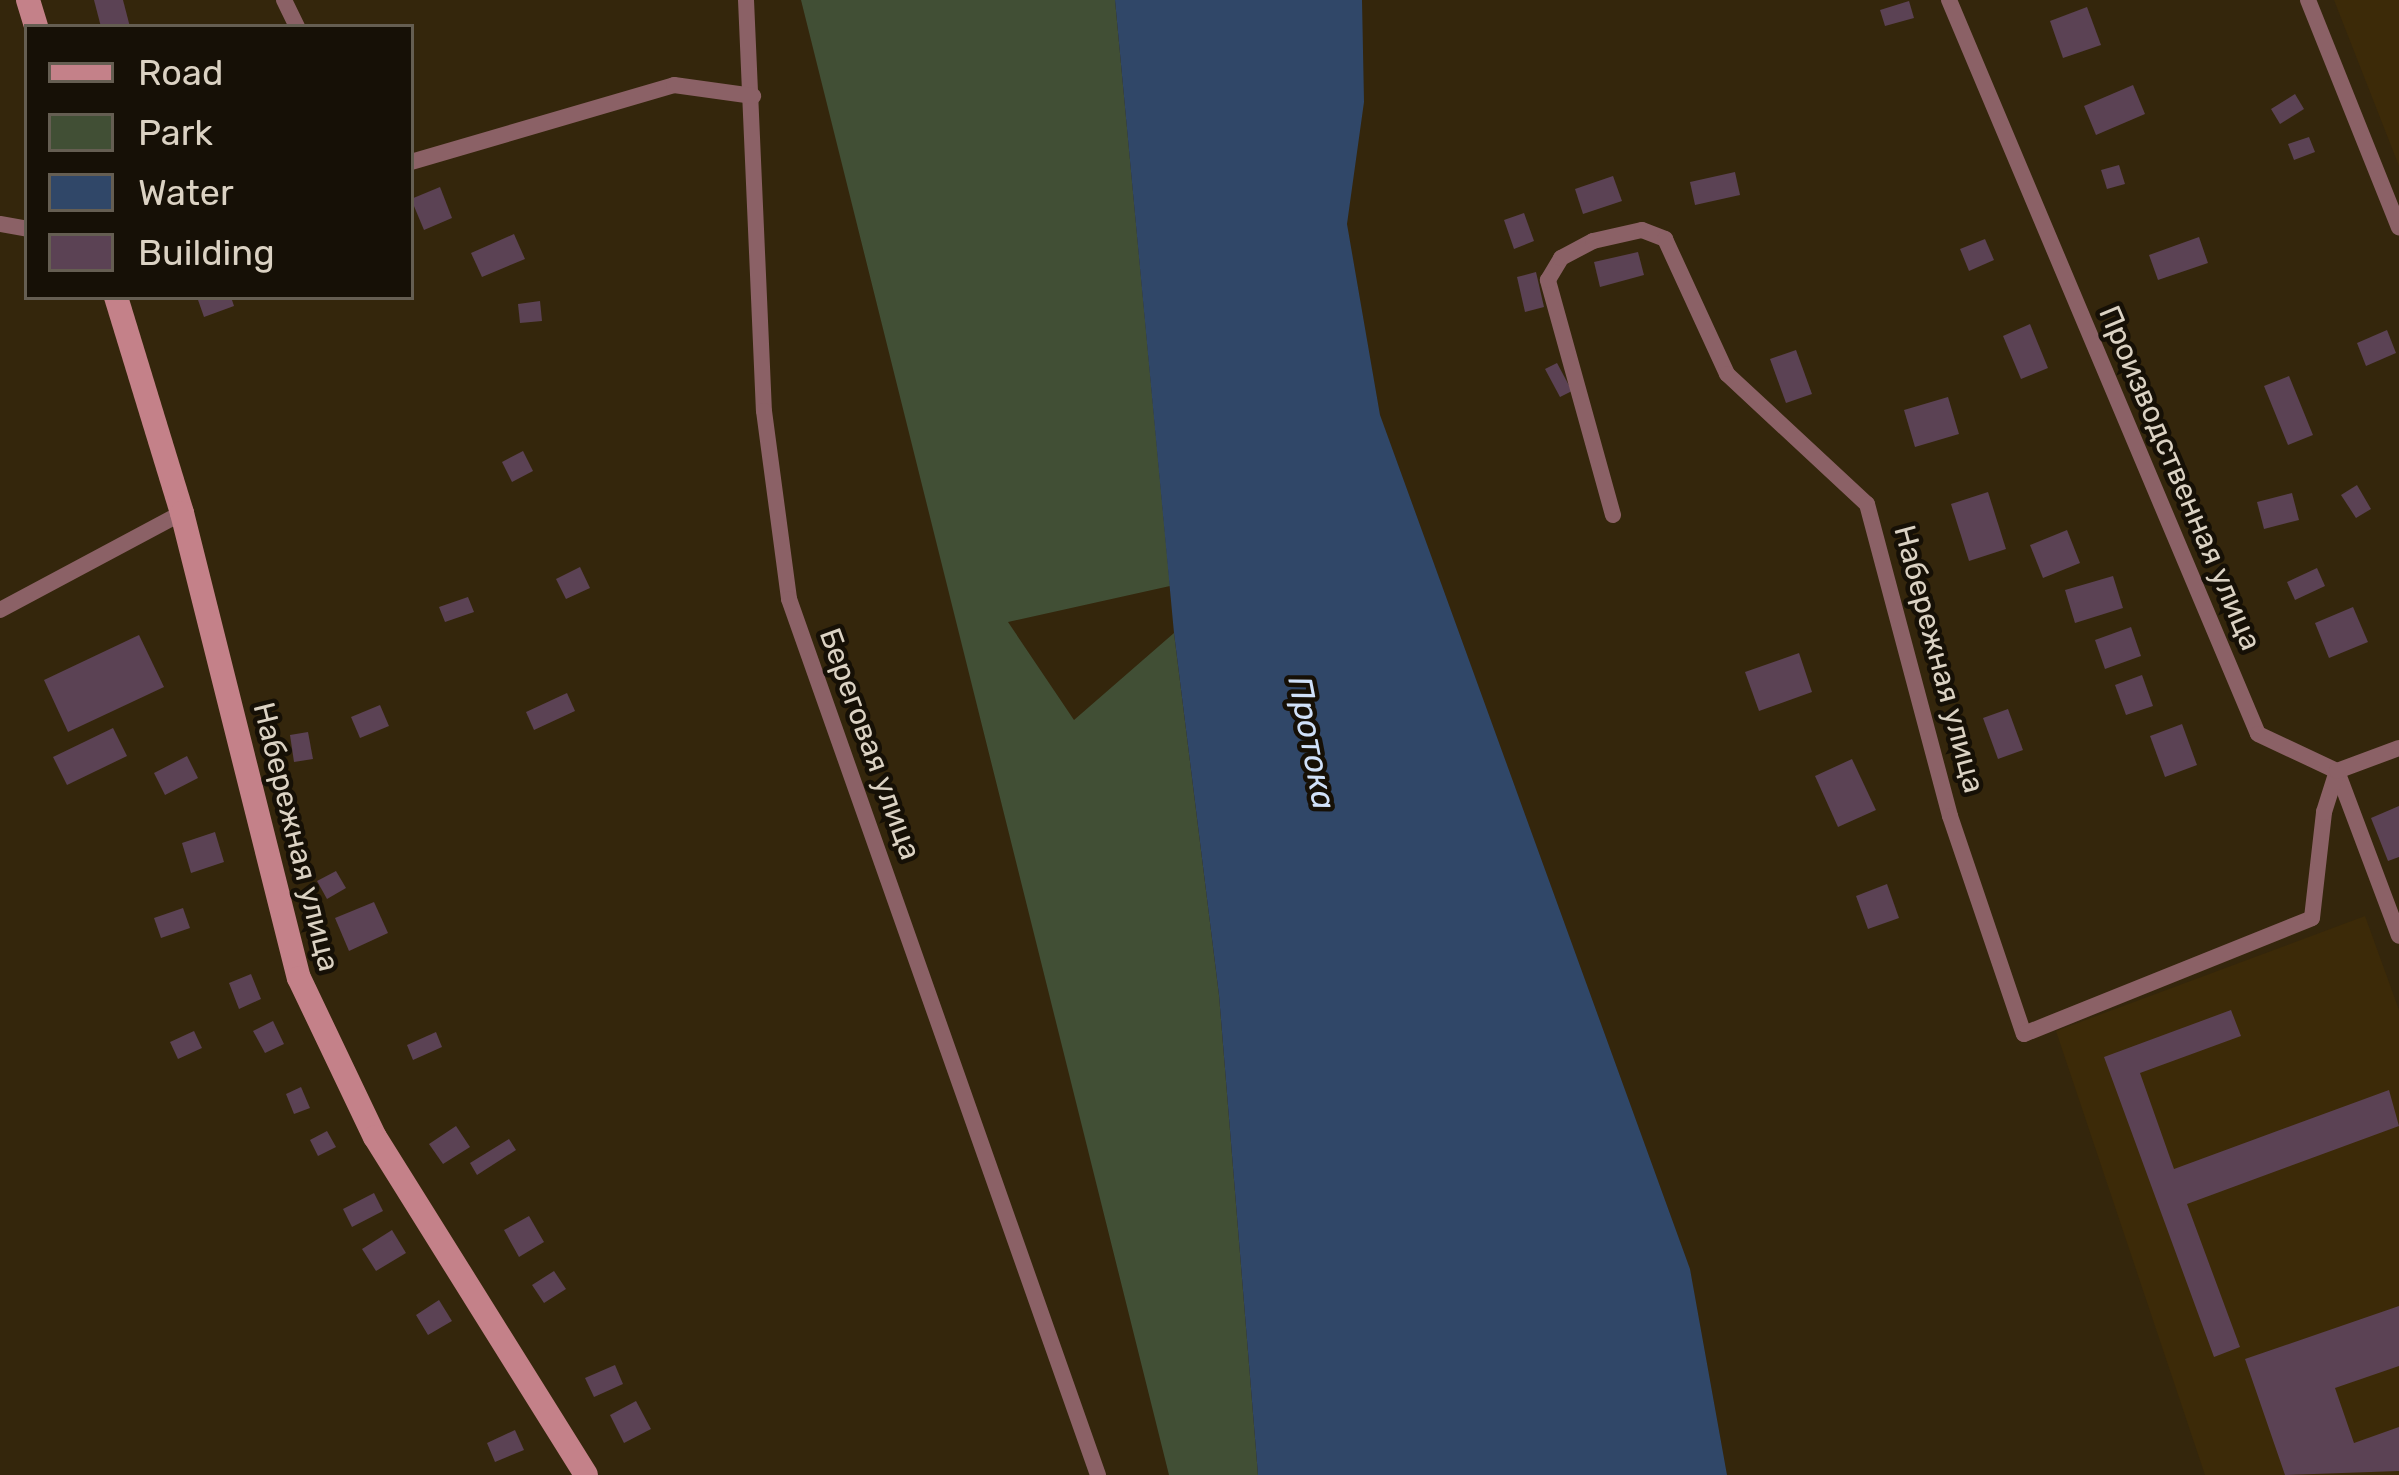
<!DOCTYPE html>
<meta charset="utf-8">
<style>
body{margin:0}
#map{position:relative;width:2399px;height:1475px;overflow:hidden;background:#34260c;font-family:Rubik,sans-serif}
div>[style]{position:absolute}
.built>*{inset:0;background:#3c2a08}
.green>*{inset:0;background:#414f35}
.water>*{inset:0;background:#304768}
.building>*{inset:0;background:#5b4254}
.street>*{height:16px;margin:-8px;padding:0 8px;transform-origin:8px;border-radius:8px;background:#8b6166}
.secondary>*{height:24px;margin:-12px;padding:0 12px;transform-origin:12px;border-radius:12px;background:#c48189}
span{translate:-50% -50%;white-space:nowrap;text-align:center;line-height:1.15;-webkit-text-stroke:9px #161006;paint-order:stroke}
.street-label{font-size:30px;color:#dbd2c3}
.water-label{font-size:33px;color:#d0e1f9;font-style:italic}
.legend{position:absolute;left:24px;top:24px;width:390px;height:276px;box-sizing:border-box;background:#161006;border:3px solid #655e52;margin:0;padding:15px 21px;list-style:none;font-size:36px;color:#dbd2c3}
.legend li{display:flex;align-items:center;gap:24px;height:60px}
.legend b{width:60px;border:3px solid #655e52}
</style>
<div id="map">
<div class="built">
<div style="clip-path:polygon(2334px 0,2399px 0,2399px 166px)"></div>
<div style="clip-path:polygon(2365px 916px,2399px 1010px,2399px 1475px,2205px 1475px,2056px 1031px)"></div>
</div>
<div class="green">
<div style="clip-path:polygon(801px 0,1115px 0,1170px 586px,1008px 622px,1074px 720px,1174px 633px,1219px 995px,1258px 1475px,1169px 1475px)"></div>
</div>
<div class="water">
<div style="clip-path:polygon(1115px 0,1362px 0,1364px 102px,1347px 224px,1380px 415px,1690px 1269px,1727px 1475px,1258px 1475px,1219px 995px,1174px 633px)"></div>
</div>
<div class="building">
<div style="clip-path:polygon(94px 0,123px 0,130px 27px,101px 27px)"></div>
<div style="clip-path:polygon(1909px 1px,1914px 18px,1885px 26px,1880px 10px)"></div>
<div style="clip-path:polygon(2087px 7px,2101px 45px,2063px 58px,2050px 21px)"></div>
<div style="clip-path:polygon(2133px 85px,2145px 114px,2096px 135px,2084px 106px)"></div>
<div style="clip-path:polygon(2295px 94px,2304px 109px,2280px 124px,2271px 109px)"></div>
<div style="clip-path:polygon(2309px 137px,2315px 152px,2294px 160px,2288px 144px)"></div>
<div style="clip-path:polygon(2119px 165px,2125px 184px,2107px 189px,2101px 170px)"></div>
<div style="clip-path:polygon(1735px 172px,1740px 195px,1695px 205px,1690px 182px)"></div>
<div style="clip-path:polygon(1613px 176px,1622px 201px,1583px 214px,1575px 189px)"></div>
<div style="clip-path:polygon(440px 187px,452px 218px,424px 230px,411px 199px)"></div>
<div style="clip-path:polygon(1524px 213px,1534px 241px,1514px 249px,1504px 220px)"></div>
<div style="clip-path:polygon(514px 234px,525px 259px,482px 277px,471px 253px)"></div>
<div style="clip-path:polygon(2199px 237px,2208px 263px,2158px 280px,2149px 255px)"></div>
<div style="clip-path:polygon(1985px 239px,1994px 260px,1969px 271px,1960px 249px)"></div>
<div style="clip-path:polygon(1638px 252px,1644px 275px,1600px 287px,1594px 262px)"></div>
<div style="clip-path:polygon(1536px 272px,1544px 307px,1525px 312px,1517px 277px)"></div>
<div style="clip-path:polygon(197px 297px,231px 297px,234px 306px,204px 317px)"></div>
<div style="clip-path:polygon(540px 301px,542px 321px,520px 323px,518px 304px)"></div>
<div style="clip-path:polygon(2030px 324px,2048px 368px,2021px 379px,2003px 336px)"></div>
<div style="clip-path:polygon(2387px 330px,2396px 353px,2366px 366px,2357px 343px)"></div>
<div style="clip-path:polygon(1796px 350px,1812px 394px,1786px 403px,1770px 359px)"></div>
<div style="clip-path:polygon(1557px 363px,1572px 391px,1560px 397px,1545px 369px)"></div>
<div style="clip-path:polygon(2289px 376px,2313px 435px,2288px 445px,2264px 386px)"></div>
<div style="clip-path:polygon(1948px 397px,1959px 434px,1915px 447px,1904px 410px)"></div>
<div style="clip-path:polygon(523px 451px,533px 471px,512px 482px,502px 462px)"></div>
<div style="clip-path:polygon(2357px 485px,2371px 509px,2356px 518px,2341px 495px)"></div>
<div style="clip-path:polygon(1988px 492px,2006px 549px,1969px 561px,1951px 504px)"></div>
<div style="clip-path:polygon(2292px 493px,2299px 520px,2264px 529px,2257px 502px)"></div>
<div style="clip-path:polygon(2067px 530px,2080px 563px,2043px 578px,2030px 545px)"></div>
<div style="clip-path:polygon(580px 567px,590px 588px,566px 599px,556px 579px)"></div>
<div style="clip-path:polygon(2317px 568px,2325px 586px,2295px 600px,2287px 582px)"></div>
<div style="clip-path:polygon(2113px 576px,2123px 608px,2075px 623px,2065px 590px)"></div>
<div style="clip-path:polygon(468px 597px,474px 612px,445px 622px,439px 607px)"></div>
<div style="clip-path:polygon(2353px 607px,2368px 642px,2329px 658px,2315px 623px)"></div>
<div style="clip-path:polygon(2131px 627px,2141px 656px,2105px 669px,2095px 640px)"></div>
<div style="clip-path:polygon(139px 635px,164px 687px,68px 732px,44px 680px)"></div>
<div style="clip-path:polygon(1799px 653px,1812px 692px,1759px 711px,1745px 672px)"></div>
<div style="clip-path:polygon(2142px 675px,2153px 706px,2126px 715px,2115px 685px)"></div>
<div style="clip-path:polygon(567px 693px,575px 711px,534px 730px,526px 712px)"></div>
<div style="clip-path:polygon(380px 705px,389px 726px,360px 738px,351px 717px)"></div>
<div style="clip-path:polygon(2008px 709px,2023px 750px,1998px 759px,1983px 718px)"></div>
<div style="clip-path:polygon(2182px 724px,2197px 765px,2165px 777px,2150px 736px)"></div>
<div style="clip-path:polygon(113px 728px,127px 756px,67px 785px,53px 757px)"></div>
<div style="clip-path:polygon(308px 732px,313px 759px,294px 762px,290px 735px)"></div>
<div style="clip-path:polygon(187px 756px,198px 778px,165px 795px,154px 773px)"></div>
<div style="clip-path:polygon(1852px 759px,1876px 810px,1838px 827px,1815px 776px)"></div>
<div style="clip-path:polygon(2399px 806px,2399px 857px,2388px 861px,2371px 818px)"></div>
<div style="clip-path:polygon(215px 832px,224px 862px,191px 873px,182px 843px)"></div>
<div style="clip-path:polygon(336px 871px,346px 888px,327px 899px,317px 881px)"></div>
<div style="clip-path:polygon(1887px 884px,1899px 918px,1868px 929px,1856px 896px)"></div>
<div style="clip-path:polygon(374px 902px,388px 933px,349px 951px,335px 918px)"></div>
<div style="clip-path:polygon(183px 908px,190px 928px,161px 938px,154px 918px)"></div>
<div style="clip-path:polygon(251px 974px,261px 999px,239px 1009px,229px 983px)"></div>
<div style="clip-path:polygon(2231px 1010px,2241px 1036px,2140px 1073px,2174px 1169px,2389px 1090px,2399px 1126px,2187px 1204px,2240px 1347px,2214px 1357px,2104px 1057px)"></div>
<div style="clip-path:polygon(273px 1021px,284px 1044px,265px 1053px,253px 1031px)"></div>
<div style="clip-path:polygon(194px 1031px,202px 1048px,178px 1059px,170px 1042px)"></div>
<div style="clip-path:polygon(436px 1032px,442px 1047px,413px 1060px,407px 1045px)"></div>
<div style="clip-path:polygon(301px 1087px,310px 1108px,294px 1114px,286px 1094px)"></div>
<div style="clip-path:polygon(456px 1126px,470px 1147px,443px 1164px,429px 1144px)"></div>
<div style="clip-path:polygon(327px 1131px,336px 1147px,318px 1156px,310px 1140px)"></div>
<div style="clip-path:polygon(509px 1139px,516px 1150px,477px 1175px,470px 1163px)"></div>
<div style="clip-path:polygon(374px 1193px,383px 1211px,352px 1227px,343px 1209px)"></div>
<div style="clip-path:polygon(529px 1216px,544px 1242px,519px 1257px,504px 1230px)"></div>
<div style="clip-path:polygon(392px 1230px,406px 1253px,376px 1271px,362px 1249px)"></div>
<div style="clip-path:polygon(554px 1271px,566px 1289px,544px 1303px,532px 1285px)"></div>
<div style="clip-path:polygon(439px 1300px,452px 1321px,428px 1335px,416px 1315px)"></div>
<div style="clip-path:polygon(2399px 1306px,2399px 1366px,2335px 1388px,2354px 1443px,2399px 1427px,2399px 1471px,2285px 1475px,2245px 1359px)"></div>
<div style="clip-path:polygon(615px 1365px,623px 1384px,594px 1397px,585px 1378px)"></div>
<div style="clip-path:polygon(636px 1401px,651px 1429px,624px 1443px,610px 1415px)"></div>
<div style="clip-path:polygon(515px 1430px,524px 1450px,495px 1462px,487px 1443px)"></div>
</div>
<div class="street">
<div style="left:284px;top:0;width:30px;rotate:64deg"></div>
<div style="left:746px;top:0;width:411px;rotate:87.5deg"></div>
<div style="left:764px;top:411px;width:190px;rotate:82.4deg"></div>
<div style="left:789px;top:599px;width:929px;rotate:70.57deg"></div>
<div style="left:1949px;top:0;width:796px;rotate:67.17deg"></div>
<div style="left:2258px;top:734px;width:87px;rotate:25.1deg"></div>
<div style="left:2337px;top:771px;width:176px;rotate:69.4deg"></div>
<div style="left:2308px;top:0;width:245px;rotate:68.2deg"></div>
<div style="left:411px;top:162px;width:274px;rotate:-16.3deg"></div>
<div style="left:674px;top:85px;width:80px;rotate:7.9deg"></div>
<div style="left:0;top:224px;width:27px;rotate:10deg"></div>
<div style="left:1613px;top:515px;width:244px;rotate:-105.5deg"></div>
<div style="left:1548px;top:280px;width:26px;rotate:-59deg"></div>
<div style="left:1561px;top:258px;width:36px;rotate:-28deg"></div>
<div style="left:1593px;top:241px;width:50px;rotate:-12.7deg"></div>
<div style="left:1642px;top:230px;width:25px;rotate:21deg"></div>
<div style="left:1665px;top:239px;width:149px;rotate:65.3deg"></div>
<div style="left:1727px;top:374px;width:191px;rotate:42.9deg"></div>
<div style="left:1867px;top:504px;width:323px;rotate:75.1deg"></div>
<div style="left:1950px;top:816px;width:230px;rotate:71.3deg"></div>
<div style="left:2024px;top:1034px;width:310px;rotate:-21.9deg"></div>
<div style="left:2312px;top:918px;width:107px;rotate:-83.5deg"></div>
<div style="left:2324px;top:812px;width:43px;rotate:-72.4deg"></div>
<div style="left:0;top:610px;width:206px;rotate:-28.1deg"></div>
<div style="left:2337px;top:771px;width:66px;rotate:-20.4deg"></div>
</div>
<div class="secondary">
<div style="left:28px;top:0;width:28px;rotate:73deg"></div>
<div style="left:116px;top:297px;width:226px;rotate:73deg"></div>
<div style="left:182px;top:513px;width:479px;rotate:75.9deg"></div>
<div style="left:299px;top:978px;width:176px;rotate:64.5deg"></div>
<div style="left:375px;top:1137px;width:398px;rotate:58deg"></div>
</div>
<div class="street-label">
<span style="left:2180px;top:478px;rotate:67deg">Производственная улица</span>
<span style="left:1939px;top:659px;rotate:75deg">Набережная улица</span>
<span style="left:870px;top:744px;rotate:70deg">Береговая улица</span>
<span style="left:296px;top:837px;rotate:76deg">Набережная улица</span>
</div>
<div class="water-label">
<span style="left:1312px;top:743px;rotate:79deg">Протока</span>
</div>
<ul class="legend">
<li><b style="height:15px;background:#c48189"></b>Road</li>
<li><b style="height:33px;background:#414f35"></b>Park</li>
<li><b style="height:33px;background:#304768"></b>Water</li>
<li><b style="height:33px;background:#5b4254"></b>Building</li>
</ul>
</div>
